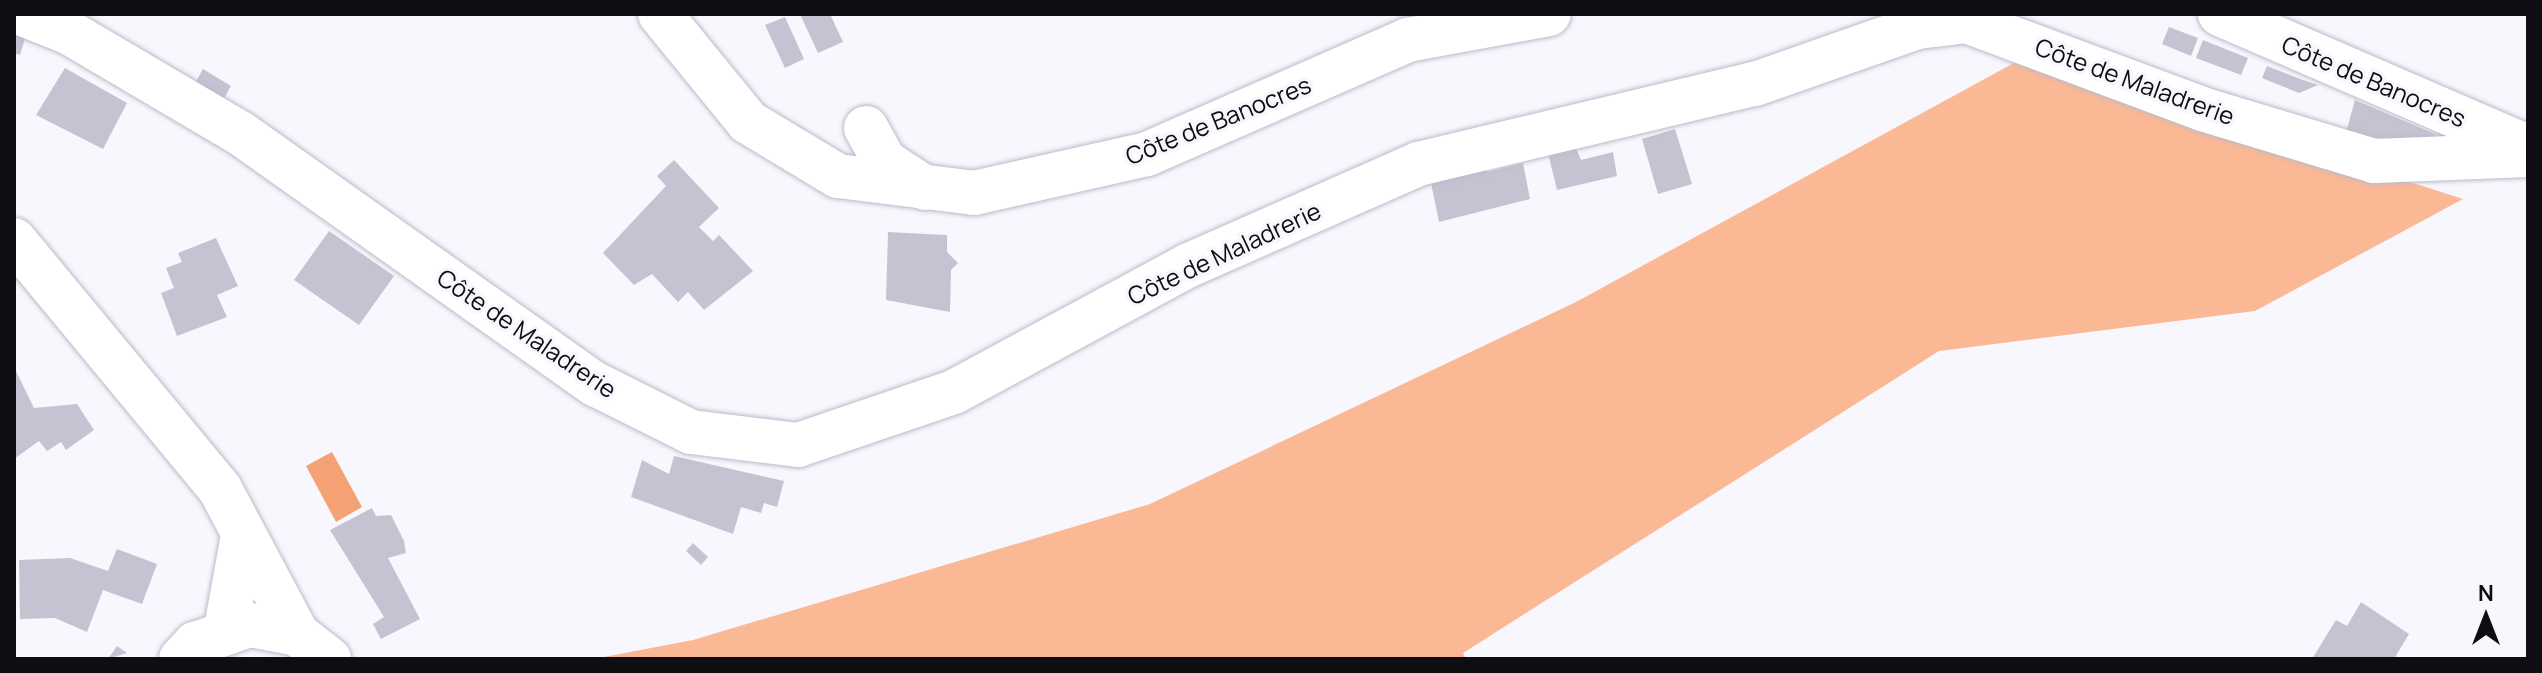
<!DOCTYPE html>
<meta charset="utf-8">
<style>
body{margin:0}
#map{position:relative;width:2542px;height:673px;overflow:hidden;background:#f7f7fd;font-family:Manrope,sans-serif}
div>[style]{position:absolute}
.forest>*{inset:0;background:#fbb894}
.water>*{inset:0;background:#f4a274}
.building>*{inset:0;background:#c4c3d2}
.roads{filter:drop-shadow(0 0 2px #bbbaca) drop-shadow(0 0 2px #bbbaca)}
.minor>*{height:44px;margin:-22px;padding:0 22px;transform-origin:22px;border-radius:22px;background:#fff}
.major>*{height:44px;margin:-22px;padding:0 22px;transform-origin:22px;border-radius:22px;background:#fff}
span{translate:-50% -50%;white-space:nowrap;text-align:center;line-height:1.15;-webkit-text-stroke:7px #f7f7fd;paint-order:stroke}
.street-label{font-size:24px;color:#0d0d12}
.frame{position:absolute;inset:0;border:16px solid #0d0d12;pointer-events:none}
.north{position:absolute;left:2446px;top:577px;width:80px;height:80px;-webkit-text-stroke:6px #f7f7fd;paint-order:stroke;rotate:0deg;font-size:22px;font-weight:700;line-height:32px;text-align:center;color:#0d0d12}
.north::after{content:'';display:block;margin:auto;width:28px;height:36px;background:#0d0d12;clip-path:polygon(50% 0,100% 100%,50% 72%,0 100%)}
</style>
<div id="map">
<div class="forest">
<div style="clip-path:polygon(2023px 58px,2463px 199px,2255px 311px,1939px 351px,1463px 653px,1466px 659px,593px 659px,693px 640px,1150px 504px,1576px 302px)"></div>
</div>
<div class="water">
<div style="clip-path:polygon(332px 452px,362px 507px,336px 522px,306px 466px)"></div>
</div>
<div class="building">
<div style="clip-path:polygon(800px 14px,830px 14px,843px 42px,818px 53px)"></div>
<div style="clip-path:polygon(785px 17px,804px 59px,785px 68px,765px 25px)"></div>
<div style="clip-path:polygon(2169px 27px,2198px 38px,2191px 56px,2162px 44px)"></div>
<div style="clip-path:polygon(14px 31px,26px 35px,20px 55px,14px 53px)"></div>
<div style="clip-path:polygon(2203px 40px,2248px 58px,2241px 75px,2196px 58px)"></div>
<div style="clip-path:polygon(2267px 66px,2303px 80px,2318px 85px,2299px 93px,2262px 78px)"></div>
<div style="clip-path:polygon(65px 68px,127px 103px,103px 149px,36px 115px)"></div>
<div style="clip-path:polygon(203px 69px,231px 86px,221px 104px,193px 87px)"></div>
<div style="clip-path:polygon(2355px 100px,2435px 134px,2431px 142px,2345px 136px)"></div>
<div style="clip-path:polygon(1675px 129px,1692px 184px,1658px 194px,1642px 139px)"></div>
<div style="clip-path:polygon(1576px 148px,1581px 160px,1613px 152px,1617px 176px,1557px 190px,1548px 153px)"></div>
<div style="clip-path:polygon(674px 160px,719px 208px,699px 227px,713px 241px,719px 235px,753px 271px,704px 310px,688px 292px,678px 302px,652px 274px,634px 285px,603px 253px,666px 186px,657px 176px)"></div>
<div style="clip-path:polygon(1483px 163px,1487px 172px,1523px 163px,1530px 199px,1439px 222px,1430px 178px)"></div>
<div style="clip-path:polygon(329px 231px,394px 276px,359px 325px,294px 280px)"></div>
<div style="clip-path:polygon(888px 232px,947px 235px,947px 252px,958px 263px,951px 270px,950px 312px,886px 300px)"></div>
<div style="clip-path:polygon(216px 238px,238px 286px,217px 295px,227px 317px,177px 336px,161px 293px,174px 288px,166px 268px,182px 262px,178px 253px)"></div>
<div style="clip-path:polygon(14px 367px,34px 408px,77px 404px,94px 430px,66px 450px,61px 442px,47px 451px,39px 441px,14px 459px)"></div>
<div style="clip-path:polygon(674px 456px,784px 481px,777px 507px,764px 503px,761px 513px,741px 507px,733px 534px,631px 497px,642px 460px,669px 474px)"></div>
<div style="clip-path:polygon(372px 508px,376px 516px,391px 515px,404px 541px,406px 553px,388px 558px,420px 619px,381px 639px,373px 624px,384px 617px,330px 530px)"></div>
<div style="clip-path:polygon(693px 543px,708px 557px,701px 565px,686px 551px)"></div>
<div style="clip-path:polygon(117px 549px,157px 564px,142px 604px,103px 590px,87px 632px,55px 618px,20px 619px,19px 560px,70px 558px,108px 571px)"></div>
<div style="clip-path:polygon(2361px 602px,2409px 634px,2394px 659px,2312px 659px,2336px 620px,2347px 626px)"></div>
<div style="clip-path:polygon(117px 646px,127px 653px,108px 659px)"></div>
</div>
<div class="roads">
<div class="minor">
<div style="left:23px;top:14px;width:51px;rotate:22deg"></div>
<div style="left:70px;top:33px;width:197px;rotate:30.5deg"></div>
<div style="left:240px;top:133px;width:435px;rotate:35.3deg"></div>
<div style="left:595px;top:384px;width:107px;rotate:26.6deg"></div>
<div style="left:691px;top:432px;width:108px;rotate:6.9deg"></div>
<div style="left:798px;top:445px;width:165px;rotate:-18.8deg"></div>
<div style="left:954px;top:392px;width:265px;rotate:-28.4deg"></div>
<div style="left:1187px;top:266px;width:253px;rotate:-23.8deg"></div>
<div style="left:1418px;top:164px;width:346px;rotate:-13.4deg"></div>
<div style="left:1755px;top:84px;width:173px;rotate:-19.3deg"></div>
<div style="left:1918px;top:27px;width:48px;rotate:-7.1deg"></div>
<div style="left:1966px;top:21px;width:252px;rotate:20.4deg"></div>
<div style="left:2202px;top:109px;width:180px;rotate:16.8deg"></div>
<div style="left:2374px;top:161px;width:154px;rotate:-2.2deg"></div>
<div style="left:660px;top:14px;width:139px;rotate:50.8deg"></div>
<div style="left:748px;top:122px;width:105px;rotate:31deg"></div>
<div style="left:838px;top:176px;width:137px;rotate:7.1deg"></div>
<div style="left:974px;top:193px;width:177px;rotate:-12.7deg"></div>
<div style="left:1147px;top:154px;width:285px;rotate:-23.6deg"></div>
<div style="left:1408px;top:40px;width:143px;rotate:-10.4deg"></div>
<div style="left:2220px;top:14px;width:335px;rotate:23.4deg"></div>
<div style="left:866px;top:128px;width:38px;rotate:61deg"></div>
<div style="left:884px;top:161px;width:49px;rotate:33.4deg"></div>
</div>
<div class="major">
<div style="left:14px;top:240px;width:323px;rotate:50.4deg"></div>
<div style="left:220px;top:489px;width:164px;rotate:62deg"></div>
<div style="left:226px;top:629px;width:96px;rotate:-79.7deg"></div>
<div style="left:181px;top:659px;width:21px;rotate:-47deg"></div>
<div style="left:195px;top:644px;width:58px;rotate:-19.1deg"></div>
<div style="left:250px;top:625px;width:48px;rotate:10.8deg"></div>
<div style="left:297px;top:634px;width:41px;rotate:38deg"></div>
</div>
</div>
<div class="street-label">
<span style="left:2135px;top:81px;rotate:20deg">Côte de Maladrerie</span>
<span style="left:2374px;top:81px;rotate:23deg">Côte de Banocres</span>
<span style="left:1218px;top:120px;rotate:-22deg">Côte de Banocres</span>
<span style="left:1224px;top:253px;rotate:-25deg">Côte de Maladrerie</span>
<span style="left:527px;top:333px;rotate:34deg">Côte de Maladrerie</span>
</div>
<div class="frame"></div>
<div class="north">N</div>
</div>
